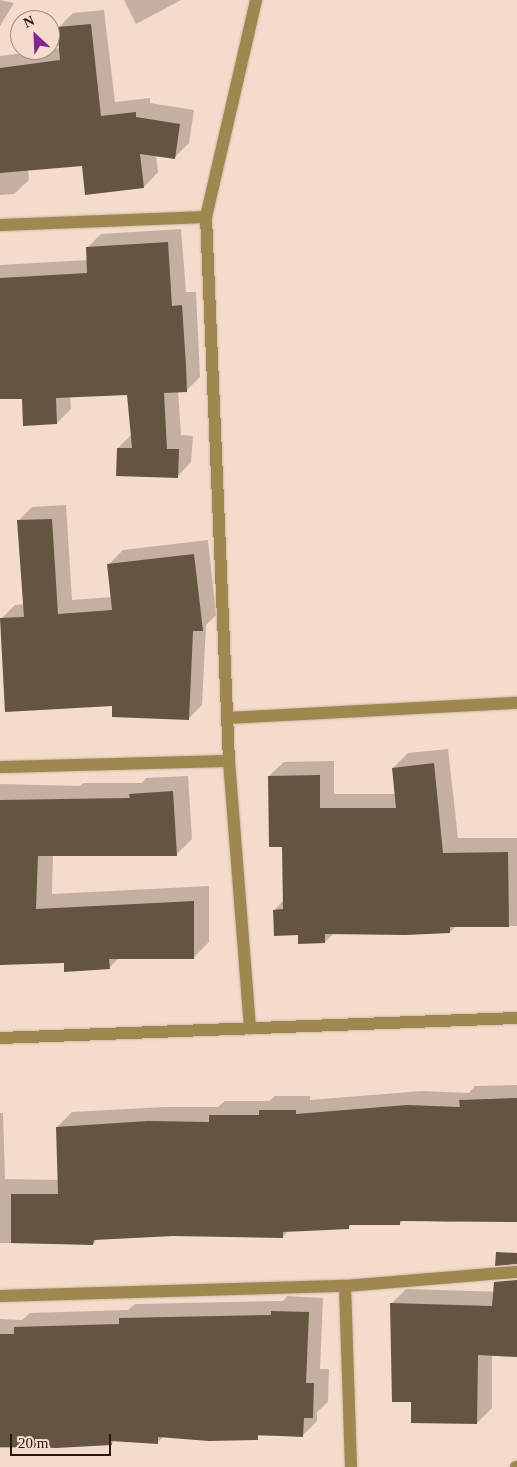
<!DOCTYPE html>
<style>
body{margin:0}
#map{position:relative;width:517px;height:1467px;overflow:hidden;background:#f5dbcb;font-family:"Times New Roman",serif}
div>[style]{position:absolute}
.shadow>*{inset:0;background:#0003}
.building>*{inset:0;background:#645541}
.roads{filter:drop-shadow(0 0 1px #cfb8aa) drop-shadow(0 0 1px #cfb8aa)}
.street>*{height:12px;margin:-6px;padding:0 6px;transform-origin:6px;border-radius:6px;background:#9e884f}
span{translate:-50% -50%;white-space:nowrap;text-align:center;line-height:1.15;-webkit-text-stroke:5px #f5dbcb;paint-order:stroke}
.north{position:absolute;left:10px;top:10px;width:50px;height:50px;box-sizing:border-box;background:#f5dbcb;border:1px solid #a18d81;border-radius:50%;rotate:335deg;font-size:14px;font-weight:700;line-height:20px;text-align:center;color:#221913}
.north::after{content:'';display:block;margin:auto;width:18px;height:22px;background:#832691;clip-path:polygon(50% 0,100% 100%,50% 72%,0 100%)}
.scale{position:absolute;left:10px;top:1434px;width:101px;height:22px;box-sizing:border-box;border:2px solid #221913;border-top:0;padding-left:6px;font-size:15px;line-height:18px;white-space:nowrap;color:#221913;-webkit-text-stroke:4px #f5dbcb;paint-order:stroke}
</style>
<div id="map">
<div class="shadow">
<div style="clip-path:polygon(0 0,14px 3px,0 26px)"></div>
<div style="clip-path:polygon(124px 0,181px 0,136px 24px)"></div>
<div style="clip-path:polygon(104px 10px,115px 102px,150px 98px,150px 103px,194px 110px,189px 143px,175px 157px,156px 155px,158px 172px,144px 187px,83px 165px,28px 169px,29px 180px,14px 194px,0 195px,0 56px,60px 48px,58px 28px,73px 13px)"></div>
<div style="clip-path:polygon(181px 229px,186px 292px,196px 292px,200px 377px,186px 391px,178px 391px,181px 435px,193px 436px,191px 462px,177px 477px,118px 448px,132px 434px,129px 394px,70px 396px,71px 409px,57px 423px,23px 397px,0 398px,0 265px,88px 260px,87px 248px,101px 234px)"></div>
<div style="clip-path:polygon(66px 505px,72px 600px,112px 597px,109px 564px,123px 550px,208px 540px,216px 615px,206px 625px,202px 705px,188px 719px,114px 705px,1px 619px,15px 605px,25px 604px,18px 521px,32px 507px)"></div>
<div style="clip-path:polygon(448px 749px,458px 838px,517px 838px,517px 926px,456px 926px,450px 932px,334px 933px,325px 942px,299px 934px,274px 910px,284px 900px,283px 846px,269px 776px,284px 762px,334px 761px,334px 794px,396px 794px,393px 768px,408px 753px)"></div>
<div style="clip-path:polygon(188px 776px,192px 839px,176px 855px,53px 855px,52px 894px,209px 886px,209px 942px,193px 958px,120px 957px,109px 968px,65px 962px,0 964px,0 784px,80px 786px,83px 783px,142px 783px,146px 778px)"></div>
<div style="clip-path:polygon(517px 1085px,517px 1218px,448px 1222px,404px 1220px,399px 1224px,352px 1224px,349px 1227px,289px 1230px,283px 1237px,173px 1235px,98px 1238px,93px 1244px,0 1243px,0 1113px,3px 1113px,5px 1179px,59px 1180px,57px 1127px,72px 1112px,164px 1107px,218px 1107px,225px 1101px,269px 1101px,275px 1096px,310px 1096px,310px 1100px,422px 1091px,469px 1093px,475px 1086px)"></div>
<div style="clip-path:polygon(517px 1288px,517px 1356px,492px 1354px,492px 1408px,477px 1423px,412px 1401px,391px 1304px,406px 1289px,505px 1292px)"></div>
<div style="clip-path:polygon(287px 1296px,323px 1298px,320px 1369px,329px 1369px,328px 1402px,317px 1412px,317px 1421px,302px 1436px,164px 1436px,157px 1443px,115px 1440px,111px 1444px,0 1448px,0 1319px,22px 1320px,30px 1313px,128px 1310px,135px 1304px,283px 1301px)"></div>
</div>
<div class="building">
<div style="clip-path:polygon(91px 24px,101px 116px,136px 112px,136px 117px,180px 124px,175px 159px,140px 154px,144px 188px,85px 195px,82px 166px,0 173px,0 68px,60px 60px,57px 27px)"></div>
<div style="clip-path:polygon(168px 242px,172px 306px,182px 305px,186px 365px,187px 392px,164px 393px,167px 449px,179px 449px,178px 478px,116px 476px,117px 448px,132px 448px,127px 395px,56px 398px,57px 424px,23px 426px,22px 399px,0 399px,0 278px,87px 273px,86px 247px)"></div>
<div style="clip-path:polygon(52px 519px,58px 614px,112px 610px,107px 564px,194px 554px,203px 631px,193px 631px,189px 720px,112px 717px,112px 706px,5px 712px,0 618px,24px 617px,17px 520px)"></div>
<div style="clip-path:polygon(434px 763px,443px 853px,508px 852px,509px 927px,450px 927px,450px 933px,406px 935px,325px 934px,325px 943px,298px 944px,298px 935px,274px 936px,273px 910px,283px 909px,282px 847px,269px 847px,268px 776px,320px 775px,320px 808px,396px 808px,392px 768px)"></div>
<div style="clip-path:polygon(173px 791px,177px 856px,38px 856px,36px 909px,194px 901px,194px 959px,109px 959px,110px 969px,64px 972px,64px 963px,0 965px,0 800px,130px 798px,129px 794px)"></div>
<div style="clip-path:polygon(517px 1098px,517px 1222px,400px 1221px,400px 1225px,349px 1225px,349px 1229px,283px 1232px,283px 1238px,173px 1236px,94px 1240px,93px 1245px,11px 1243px,11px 1194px,58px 1194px,56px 1127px,148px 1121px,209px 1122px,209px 1115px,259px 1115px,259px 1110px,296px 1110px,296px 1114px,407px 1105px,460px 1107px,459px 1100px)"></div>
<div style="clip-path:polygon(496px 1252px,517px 1253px,517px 1264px,495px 1266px)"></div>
<div style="clip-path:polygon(517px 1280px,517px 1357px,478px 1355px,477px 1424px,411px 1423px,411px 1402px,392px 1402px,390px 1303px,492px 1306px,494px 1282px)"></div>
<div style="clip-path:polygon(271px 1311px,309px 1312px,306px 1383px,314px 1383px,313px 1418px,304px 1418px,303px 1437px,258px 1435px,258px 1440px,209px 1441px,158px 1437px,158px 1444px,111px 1441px,112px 1445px,56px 1448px,0 1447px,0 1334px,14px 1334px,14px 1327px,119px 1324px,119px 1318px,271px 1315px)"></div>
</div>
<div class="roads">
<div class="street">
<div style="left:0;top:225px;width:206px;rotate:-2.2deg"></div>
<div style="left:228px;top:718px;width:289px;rotate:-3deg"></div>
<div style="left:229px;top:761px;width:544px;rotate:-92.42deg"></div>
<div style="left:206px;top:217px;width:223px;rotate:-77deg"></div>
<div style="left:0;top:767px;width:229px;rotate:-1.5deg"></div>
<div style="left:229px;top:761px;width:268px;rotate:85.5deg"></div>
<div style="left:0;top:1038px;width:517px;rotate:-2.22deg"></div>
<div style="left:345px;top:1286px;width:181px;rotate:88.1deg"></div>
<div style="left:0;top:1296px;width:345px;rotate:-1.7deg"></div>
<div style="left:345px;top:1286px;width:173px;rotate:-4.7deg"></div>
<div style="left:516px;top:1467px;width:1px"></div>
</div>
</div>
<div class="north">N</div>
<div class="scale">20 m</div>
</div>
